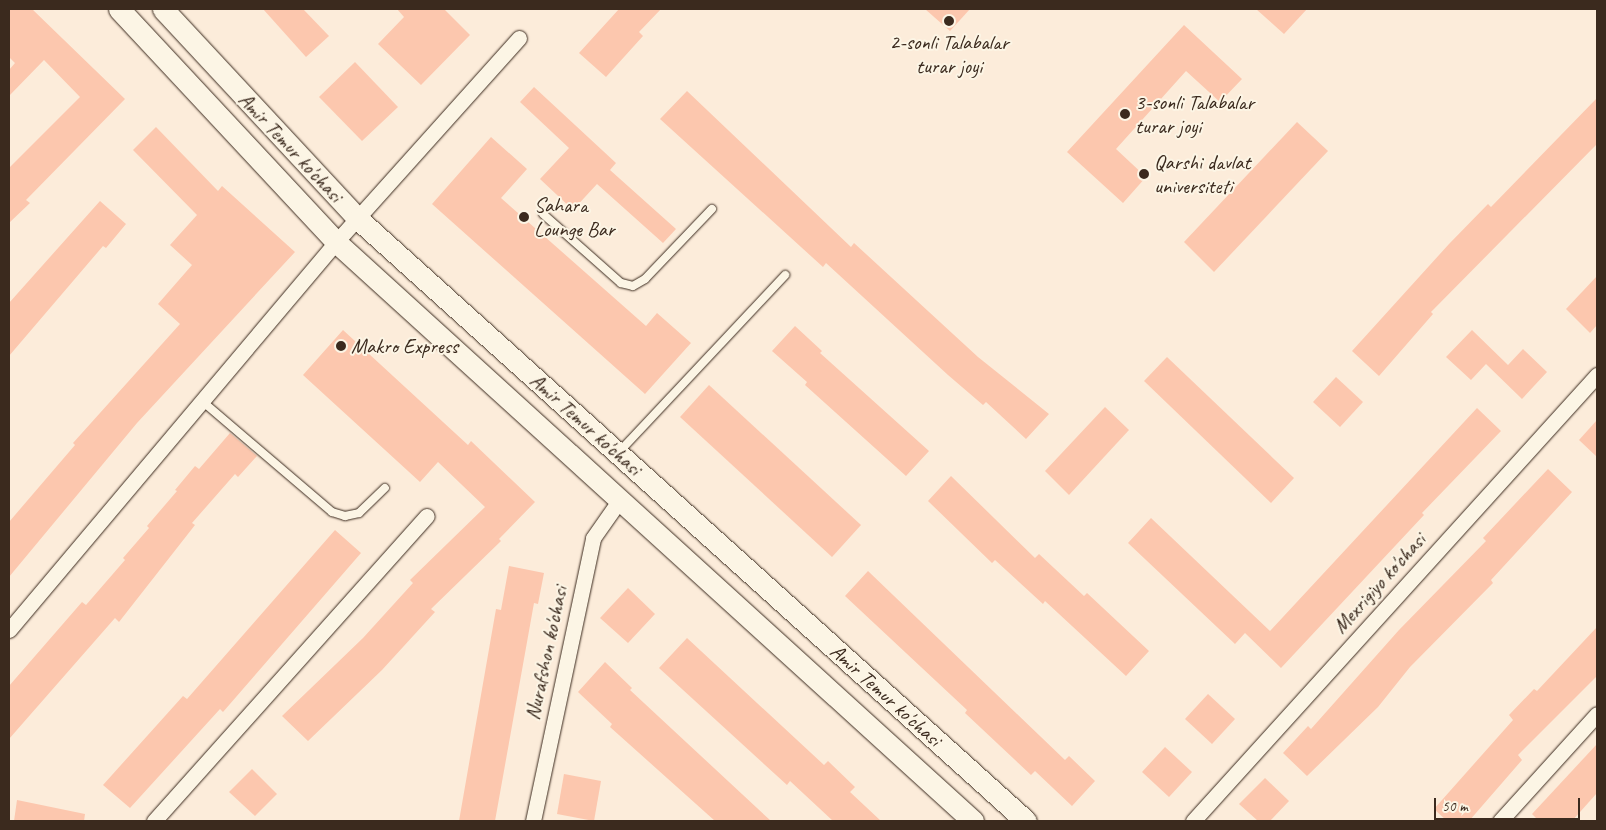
<!DOCTYPE html>
<style>
body{margin:0}
#map{position:relative;width:1606px;height:830px;overflow:hidden;background:#fcecda;font-family:Caveat,sans-serif}
div>[style]{position:absolute}
.building>*{inset:0;background:#fcc7ae}
.roads{filter:drop-shadow(0 0 1px #3b2a1e) drop-shadow(0 0 1px #3b2a1e)}
.lane>*{height:8px;margin:-4px;padding:0 4px;transform-origin:4px;border-radius:4px;background:#fcf5e5}
.street>*{height:15px;margin:-7.5px;padding:0 7.5px;transform-origin:7.5px;border-radius:7.5px;background:#fcf5e5}
.secondary>*{height:21px;margin:-10.5px;padding:0 10.5px;transform-origin:10.5px;border-radius:10.5px;background:#fcf5e5}
.dots>*{width:14px;height:14px;translate:-50% -50%;box-sizing:border-box;border:2px solid #fcf5e5;border-radius:50%}
span{translate:-50% -50%;white-space:nowrap;text-align:center;line-height:1.15;-webkit-text-stroke:4px #fcf5e5;paint-order:stroke}
.poi-label{font-size:21px;color:#3b2a1e}
.left{translate:0 -50%;text-align:left}
.street-label{font-size:21px;color:#3b2a1e}
.frame{position:absolute;inset:0;border:10px solid #3b2a1e;pointer-events:none}
.scale{position:absolute;left:1434px;top:798px;width:146px;height:22px;box-sizing:border-box;border:2px solid #3b2a1e;border-top:0;padding-left:6px;font-size:15px;line-height:18px;white-space:nowrap;color:#3b2a1e;-webkit-text-stroke:4px #fcf5e5;paint-order:stroke}
</style>
<div id="map">
<div class="building">
<div style="clip-path:polygon(9px 9px,32px 9px,125px 99px,26px 200px,30px 203px,9px 223px,9px 168px,80px 97px,44px 60px,9px 96px,9px 70px,15px 63px,9px 57px)"></div>
<div style="clip-path:polygon(263px 9px,303px 9px,329px 36px,306px 57px)"></div>
<div style="clip-path:polygon(397px 9px,444px 9px,470px 35px,421px 85px,378px 44px,404px 17px)"></div>
<div style="clip-path:polygon(619px 9px,661px 9px,639px 32px,643px 36px,606px 77px,579px 53px)"></div>
<div style="clip-path:polygon(925px 9px,970px 9px,950px 31px)"></div>
<div style="clip-path:polygon(1256px 9px,1307px 9px,1284px 34px)"></div>
<div style="clip-path:polygon(1184px 25px,1242px 79px,1220px 102px,1186px 71px,1116px 149px,1146px 177px,1123px 203px,1067px 152px)"></div>
<div style="clip-path:polygon(355px 62px,398px 107px,362px 141px,319px 97px)"></div>
<div style="clip-path:polygon(534px 87px,616px 163px,610px 170px,676px 229px,663px 243px,597px 184px,573px 210px,540px 179px,569px 148px,520px 102px)"></div>
<div style="clip-path:polygon(687px 91px,851px 247px,854px 243px,978px 357px,1049px 414px,1026px 439px,986px 402px,983px 405px,948px 375px,826px 263px,823px 267px,660px 119px)"></div>
<div style="clip-path:polygon(1597px 98px,1597px 144px,1431px 312px,1433px 314px,1379px 376px,1352px 351px,1449px 244px,1488px 204px,1491px 207px)"></div>
<div style="clip-path:polygon(1297px 122px,1328px 151px,1214px 272px,1184px 242px)"></div>
<div style="clip-path:polygon(156px 127px,218px 191px,222px 186px,295px 252px,137px 423px,9px 577px,9px 522px,75px 445px,73px 443px,180px 324px,158px 304px,192px 265px,170px 245px,197px 215px,133px 150px)"></div>
<div style="clip-path:polygon(491px 137px,527px 169px,501px 198px,646px 326px,657px 313px,691px 343px,645px 394px,432px 204px)"></div>
<div style="clip-path:polygon(100px 201px,126px 224px,106px 248px,103px 246px,9px 356px,9px 303px)"></div>
<div style="clip-path:polygon(1597px 276px,1597px 325px,1590px 333px,1566px 309px)"></div>
<div style="clip-path:polygon(795px 326px,822px 351px,820px 353px,929px 451px,906px 476px,805px 385px,807px 382px,772px 351px)"></div>
<div style="clip-path:polygon(343px 330px,468px 445px,471px 441px,535px 502px,499px 539px,501px 541px,431px 609px,435px 612px,382px 670px,308px 741px,282px 716px,363px 638px,413px 583px,410px 580px,485px 507px,438px 462px,420px 482px,303px 375px)"></div>
<div style="clip-path:polygon(1472px 330px,1508px 365px,1523px 349px,1547px 372px,1522px 399px,1486px 364px,1471px 380px,1446px 357px)"></div>
<div style="clip-path:polygon(1167px 357px,1294px 478px,1271px 503px,1144px 381px)"></div>
<div style="clip-path:polygon(1336px 377px,1363px 402px,1340px 427px,1313px 402px)"></div>
<div style="clip-path:polygon(709px 385px,861px 525px,832px 557px,680px 417px)"></div>
<div style="clip-path:polygon(1105px 407px,1129px 430px,1069px 495px,1045px 471px)"></div>
<div style="clip-path:polygon(1477px 408px,1501px 431px,1422px 513px,1424px 515px,1281px 668px,1245px 633px,1235px 644px,1128px 543px,1151px 518px,1270px 631px)"></div>
<div style="clip-path:polygon(1597px 420px,1597px 457px,1579px 440px)"></div>
<div style="clip-path:polygon(230px 433px,257px 456px,238px 477px,235px 474px,192px 523px,195px 525px,119px 622px,115px 618px,9px 739px,9px 686px,82px 602px,86px 605px,125px 560px,123px 558px,149px 528px,147px 526px,177px 491px,175px 490px,195px 466px,199px 469px)"></div>
<div style="clip-path:polygon(1548px 469px,1572px 492px,1491px 580px,1493px 583px,1410px 667px,1378px 707px,1307px 776px,1283px 753px,1308px 726px,1311px 729px,1399px 630px,1486px 541px,1483px 538px)"></div>
<div style="clip-path:polygon(951px 476px,1035px 558px,1039px 554px,1084px 596px,1087px 593px,1149px 651px,1126px 676px,1045px 601px,1043px 604px,995px 560px,992px 563px,928px 501px)"></div>
<div style="clip-path:polygon(335px 530px,361px 553px,223px 712px,220px 709px,130px 808px,103px 785px,183px 696px,187px 699px)"></div>
<div style="clip-path:polygon(509px 566px,544px 573px,538px 604px,534px 603px,495px 821px,459px 821px,496px 609px,501px 610px)"></div>
<div style="clip-path:polygon(868px 571px,1065px 760px,1069px 756px,1095px 781px,1072px 806px,1035px 771px,1031px 775px,965px 713px,967px 710px,845px 596px)"></div>
<div style="clip-path:polygon(628px 588px,655px 614px,628px 643px,600px 618px)"></div>
<div style="clip-path:polygon(1597px 627px,1597px 676px,1518px 755px,1522px 760px,1469px 821px,1447px 821px,1434px 809px,1513px 720px,1509px 715px,1534px 689px,1537px 691px)"></div>
<div style="clip-path:polygon(687px 638px,824px 765px,828px 761px,855px 787px,850px 792px,881px 821px,833px 821px,790px 781px,787px 785px,659px 668px)"></div>
<div style="clip-path:polygon(605px 662px,632px 688px,630px 690px,771px 821px,715px 821px,610px 727px,612px 724px,578px 692px)"></div>
<div style="clip-path:polygon(1208px 694px,1235px 719px,1212px 744px,1185px 719px)"></div>
<div style="clip-path:polygon(1597px 744px,1597px 793px,1572px 821px,1539px 821px,1532px 814px)"></div>
<div style="clip-path:polygon(1165px 747px,1192px 772px,1169px 797px,1142px 772px)"></div>
<div style="clip-path:polygon(252px 769px,277px 794px,255px 816px,229px 792px)"></div>
<div style="clip-path:polygon(564px 774px,601px 781px,594px 821px,557px 814px)"></div>
<div style="clip-path:polygon(1265px 778px,1289px 801px,1270px 821px,1258px 821px,1239px 804px)"></div>
<div style="clip-path:polygon(17px 800px,85px 814px,84px 821px,14px 821px)"></div>
</div>
<div class="roads">
<div class="lane">
<div style="left:543px;top:214px;width:104px;rotate:41.5deg"></div>
<div style="left:621px;top:283px;width:12px;rotate:14deg"></div>
<div style="left:633px;top:286px;width:14px;rotate:-30deg"></div>
<div style="left:645px;top:279px;width:97px;rotate:-46.3deg"></div>
<div style="left:202px;top:401px;width:171px;rotate:40.5deg"></div>
<div style="left:332px;top:512px;width:14px;rotate:17deg"></div>
<div style="left:345px;top:516px;width:14px;rotate:-12deg"></div>
<div style="left:359px;top:513px;width:36px;rotate:-44deg"></div>
<div style="left:619px;top:452px;width:243px;rotate:-46.8deg"></div>
</div>
<div class="street">
<div style="left:9px;top:630px;width:507px;rotate:-49.88deg"></div>
<div style="left:336px;top:242px;width:274px;rotate:-48.1deg"></div>
<div style="left:154px;top:821px;width:409px;rotate:-48.2deg"></div>
<div style="left:533px;top:821px;width:289px;rotate:-78deg"></div>
<div style="left:593px;top:538px;width:45px;rotate:-54.9deg"></div>
<div style="left:1193px;top:821px;width:602px;rotate:-47.83deg"></div>
<div style="left:1500px;top:821px;width:144px;rotate:-47.8deg"></div>
</div>
<div class="secondary">
<div style="left:119px;top:9px;width:318px;rotate:47deg"></div>
<div style="left:336px;top:242px;width:861px;rotate:42.27deg"></div>
<div style="left:163px;top:9px;width:287px;rotate:47.1deg"></div>
<div style="left:358px;top:219px;width:899px;rotate:42.03deg"></div>
</div>
</div>
<div class="dots">
<div style="left:949px;top:21px;background:#3b2a1e"></div>
<div style="left:1125px;top:114px;background:#3b2a1e"></div>
<div style="left:1144px;top:174px;background:#3b2a1e"></div>
<div style="left:524px;top:217px;background:#3b2a1e"></div>
<div style="left:341px;top:346px;background:#3b2a1e"></div>
</div>
<div class="poi-label">
<span style="left:949px;top:54px">2-sonli Talabalar<br>turar joyi</span>
<span class="left" style="left:1135px;top:114px">3-sonli Talabalar<br>turar joyi</span>
<span class="left" style="left:1154px;top:174px">Qarshi davlat<br>universiteti</span>
<span class="left" style="left:534px;top:217px">Sahara<br>Lounge Bar</span>
<span class="left" style="left:351px;top:346px">Makro Express</span>
</div>
<div class="street-label">
<span style="left:291px;top:147px;rotate:47deg">Amir Temur ko'chasi</span>
<span style="left:586px;top:424px;rotate:42deg">Amir Temur ko'chasi</span>
<span style="left:1379px;top:583px;rotate:-48deg">Mexrigiyo ko'chasi</span>
<span style="left:546px;top:653px;rotate:-78deg">Nurafshon ko'chasi</span>
<span style="left:886px;top:695px;rotate:42deg">Amir Temur ko'chasi</span>
</div>
<div class="frame"></div>
<div class="scale">50 m</div>
</div>
